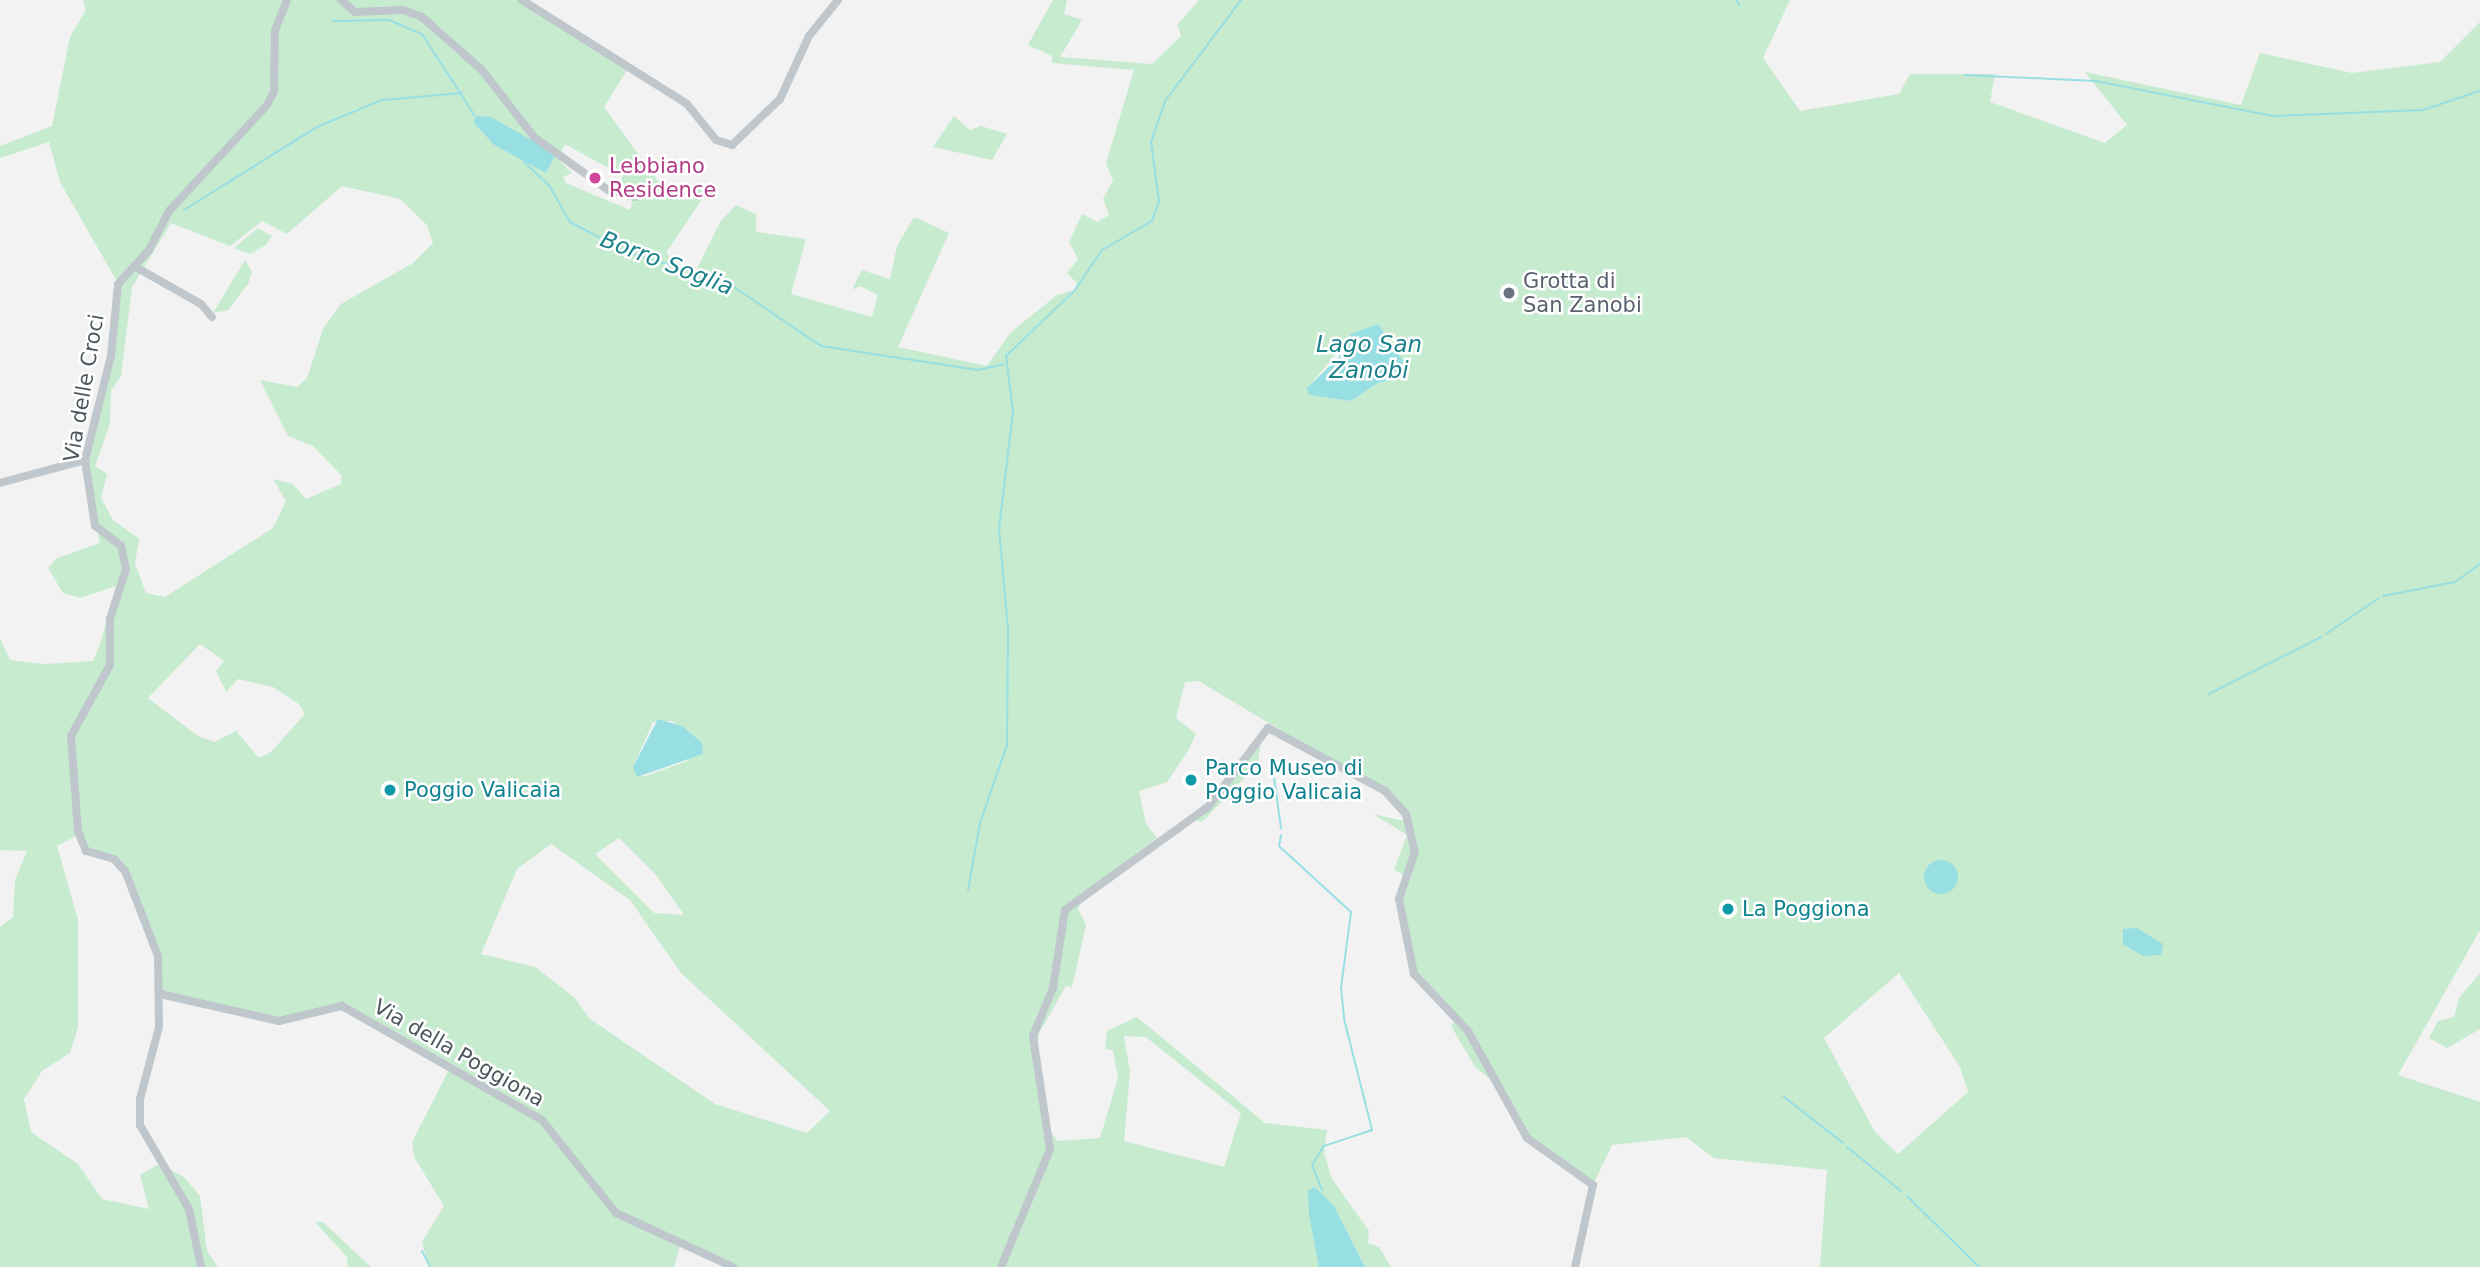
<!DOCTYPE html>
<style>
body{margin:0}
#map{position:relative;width:2480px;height:1267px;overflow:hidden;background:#f3f2f2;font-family:"DejaVu Sans",sans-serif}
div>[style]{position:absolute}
.green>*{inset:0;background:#c6ebcf}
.water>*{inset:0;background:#98dfe3}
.round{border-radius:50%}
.stream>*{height:2px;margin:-1px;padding:0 1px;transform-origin:1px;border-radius:1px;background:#98dfe3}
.minor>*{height:8px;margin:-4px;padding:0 4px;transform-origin:4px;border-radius:4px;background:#bfc7cc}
.dots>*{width:19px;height:19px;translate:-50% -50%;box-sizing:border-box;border:4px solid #fff;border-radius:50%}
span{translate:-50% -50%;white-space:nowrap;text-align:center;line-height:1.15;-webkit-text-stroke:5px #fff;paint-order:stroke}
.hotel-label{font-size:21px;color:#b23c85}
.left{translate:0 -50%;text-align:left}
.worship-label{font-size:21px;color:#5b616d}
.street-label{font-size:21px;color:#4b575d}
.culture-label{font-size:21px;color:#0d838f}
.water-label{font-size:23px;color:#1b8289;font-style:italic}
</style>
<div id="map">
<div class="green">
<div style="clip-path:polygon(evenodd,83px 0,522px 0,627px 70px,604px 107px,657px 180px,676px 198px,686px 197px,688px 188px,709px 189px,666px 253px,685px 271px,695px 273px,720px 222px,736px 205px,756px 214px,756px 232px,806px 239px,791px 294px,872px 317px,878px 295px,860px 286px,852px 290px,862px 270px,890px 279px,897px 246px,914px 217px,949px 233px,898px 347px,987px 366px,1011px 332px,1057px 295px,1075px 290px,1077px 283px,1067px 273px,1078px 259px,1069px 242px,1082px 214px,1097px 222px,1109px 215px,1103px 199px,1113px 180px,1106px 163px,1134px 70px,1052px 63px,1052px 56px,1028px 45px,1053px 0,1067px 0,1064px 14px,1082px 20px,1060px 57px,1152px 64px,1181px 36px,1177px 25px,1199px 0,1790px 0,1763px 58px,1800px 111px,1899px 94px,1910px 74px,1995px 74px,1990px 102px,2105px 143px,2127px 125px,2085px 72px,2241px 105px,2260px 53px,2352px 73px,2440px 62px,2480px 22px,2480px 930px,2398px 1075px,2480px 1102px,2480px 1267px,1820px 1267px,1827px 1170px,1714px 1158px,1686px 1137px,1612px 1145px,1593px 1185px,1527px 1138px,1494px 1082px,1475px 1067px,1451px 1026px,1455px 1020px,1414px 974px,1403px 941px,1399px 899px,1406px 876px,1394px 870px,1407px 835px,1373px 814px,1409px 822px,1395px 799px,1199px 681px,1185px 682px,1176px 718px,1196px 734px,1188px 751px,1167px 782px,1139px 791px,1146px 824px,1157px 838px,1087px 890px,1078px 909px,1086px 925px,1072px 987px,1066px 986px,1039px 1033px,1036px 1060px,1049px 1129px,1057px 1141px,1100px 1138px,1118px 1078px,1113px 1050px,1105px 1049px,1107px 1031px,1137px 1017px,1265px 1123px,1327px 1130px,1324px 1153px,1332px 1179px,1369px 1231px,1368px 1243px,1379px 1247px,1391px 1267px,1365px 1267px,1334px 1206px,1308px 1191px,1319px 1267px,733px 1267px,681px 1242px,674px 1267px,429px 1267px,422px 1242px,444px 1206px,414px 1157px,412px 1142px,449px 1070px,342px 1006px,293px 1020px,160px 994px,160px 966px,118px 862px,95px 855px,78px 835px,57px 846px,78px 920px,78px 1027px,70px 1053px,42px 1071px,24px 1099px,31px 1132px,78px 1164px,102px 1199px,149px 1209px,140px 1175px,159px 1164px,184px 1177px,200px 1196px,207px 1251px,218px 1267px,0 1267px,0 927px,13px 917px,15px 880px,27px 851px,0 850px,0 638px,10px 660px,45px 664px,93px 661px,100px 644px,116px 586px,80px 598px,63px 593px,48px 568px,57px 558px,100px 543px,86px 472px,112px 357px,119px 285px,60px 182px,49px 142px,0 158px,0 146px,52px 126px,70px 37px,86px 10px,83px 0,491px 117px,555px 156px,546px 173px,494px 145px,473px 122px,491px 117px,83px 0,565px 144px,623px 176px,618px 187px,635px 193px,630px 210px,566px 183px,563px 177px,572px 173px,558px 159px,565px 144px,83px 0,342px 186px,400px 199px,427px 225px,433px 243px,413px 263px,341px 304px,323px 329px,307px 378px,297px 387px,260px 380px,288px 436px,313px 446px,342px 476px,341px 484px,306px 499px,293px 484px,273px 479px,286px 501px,273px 528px,165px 597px,146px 593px,135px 564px,139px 539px,113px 520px,101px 498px,107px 474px,95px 466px,110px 424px,111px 391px,121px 376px,132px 287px,171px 223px,230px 246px,262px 221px,287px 234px,342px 186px,83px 0,1378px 325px,1404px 362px,1395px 380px,1378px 383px,1351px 401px,1309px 395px,1311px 384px,1349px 338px,1378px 325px,83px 0,200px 644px,224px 661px,216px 671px,226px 692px,238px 679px,273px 687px,299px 704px,305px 714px,271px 752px,259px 758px,236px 731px,215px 742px,198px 736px,148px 698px,200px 644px,83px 0,672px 721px,702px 743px,687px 761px,643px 777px,633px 767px,653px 722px,672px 721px,83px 0,619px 838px,656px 875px,684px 915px,654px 913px,595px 854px,619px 838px,83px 0,551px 844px,630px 900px,681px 973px,830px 1111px,807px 1133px,715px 1104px,590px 1019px,574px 997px,535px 967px,481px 954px,517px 869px,551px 844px,83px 0,1899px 973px,1960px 1067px,1968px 1092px,1898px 1154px,1875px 1132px,1824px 1038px,1899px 973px,83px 0,1124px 1036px,1146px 1037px,1241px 1113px,1224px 1167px,1124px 1141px,1130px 1072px,1124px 1036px)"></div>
<div style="clip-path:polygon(954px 116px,970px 130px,981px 126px,1007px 134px,992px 160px,933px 147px)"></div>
<div style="clip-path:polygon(258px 228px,272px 236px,266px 245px,250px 254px,234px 248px)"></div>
<div style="clip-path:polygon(245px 260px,252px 272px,248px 284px,228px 310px,213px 313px)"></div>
<div style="clip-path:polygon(1261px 739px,1258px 764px,1202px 822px,1193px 820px)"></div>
<div style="clip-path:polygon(2480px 973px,2480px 1029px,2447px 1048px,2429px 1038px,2438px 1021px,2454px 1017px,2459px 998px)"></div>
<div style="clip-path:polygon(315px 1222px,323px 1222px,371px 1267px,348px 1267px,347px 1257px)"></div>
</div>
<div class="water">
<div style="clip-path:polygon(477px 116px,491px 117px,547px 149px,555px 156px,546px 173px,494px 145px,473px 122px)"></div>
<div style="clip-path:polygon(1378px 324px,1404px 362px,1394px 374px,1401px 379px,1378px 383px,1351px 401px,1309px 395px,1307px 388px,1339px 357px,1351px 334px)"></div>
<div style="clip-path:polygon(658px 719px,682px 726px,702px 743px,703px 754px,637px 777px,633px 767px)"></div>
<div class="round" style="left:1924px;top:860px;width:34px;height:34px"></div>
<div style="clip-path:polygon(2137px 928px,2163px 944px,2161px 955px,2143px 956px,2123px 944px,2123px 929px)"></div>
<div style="clip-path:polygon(1315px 1187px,1334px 1206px,1365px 1267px,1319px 1267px,1309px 1215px,1308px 1191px)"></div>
</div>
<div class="stream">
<div style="left:1736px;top:0;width:6px;rotate:59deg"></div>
<div style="left:333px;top:21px;width:56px;rotate:-1deg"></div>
<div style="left:389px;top:20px;width:36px;rotate:23deg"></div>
<div style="left:422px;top:34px;width:98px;rotate:57.1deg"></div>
<div style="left:1965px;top:75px;width:131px;rotate:2.6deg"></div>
<div style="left:2096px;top:81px;width:180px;rotate:11.2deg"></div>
<div style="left:2273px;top:116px;width:150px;rotate:-2.3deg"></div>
<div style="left:2423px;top:110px;width:60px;rotate:-18.4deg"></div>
<div style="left:524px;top:162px;width:34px;rotate:43deg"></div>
<div style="left:549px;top:185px;width:43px;rotate:60.4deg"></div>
<div style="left:570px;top:222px;width:67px;rotate:27.7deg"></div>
<div style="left:629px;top:253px;width:100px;rotate:16.3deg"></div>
<div style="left:725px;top:281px;width:116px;rotate:34.1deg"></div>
<div style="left:821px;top:346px;width:159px;rotate:8.7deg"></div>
<div style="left:978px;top:370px;width:26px;rotate:-13deg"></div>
<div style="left:184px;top:210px;width:157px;rotate:-32deg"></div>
<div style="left:317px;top:127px;width:70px;rotate:-22.6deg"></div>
<div style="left:382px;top:100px;width:80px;rotate:-5deg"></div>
<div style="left:2383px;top:596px;width:73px;rotate:-11deg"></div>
<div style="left:2455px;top:582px;width:31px;rotate:-36deg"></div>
<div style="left:2326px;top:634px;width:64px;rotate:-34.2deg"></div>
<div style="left:2209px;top:694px;width:126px;rotate:-27deg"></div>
<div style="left:1272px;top:763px;width:66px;rotate:82.1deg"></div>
<div style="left:1281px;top:835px;width:11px;rotate:100deg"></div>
<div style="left:1279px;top:846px;width:98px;rotate:42.5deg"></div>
<div style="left:1351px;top:912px;width:77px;rotate:97.5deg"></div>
<div style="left:1341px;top:988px;width:31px;rotate:84deg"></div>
<div style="left:1344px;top:1019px;width:114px;rotate:75.8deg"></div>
<div style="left:1372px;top:1130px;width:51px;rotate:161.6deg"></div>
<div style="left:1324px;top:1146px;width:22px;rotate:122deg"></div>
<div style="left:1312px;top:1165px;width:27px;rotate:68deg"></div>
<div style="left:968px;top:890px;width:68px;rotate:-79.8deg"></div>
<div style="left:980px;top:823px;width:83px;rotate:-70.9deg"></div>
<div style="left:1007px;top:745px;width:116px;rotate:-89.5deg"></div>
<div style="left:1008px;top:629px;width:100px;rotate:-95.1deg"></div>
<div style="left:999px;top:529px;width:119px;rotate:-83.2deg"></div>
<div style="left:1013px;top:411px;width:55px;rotate:-97.3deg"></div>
<div style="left:1006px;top:356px;width:95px;rotate:-43.7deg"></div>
<div style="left:1075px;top:290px;width:48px;rotate:-56deg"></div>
<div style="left:1102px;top:250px;width:58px;rotate:-30.1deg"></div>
<div style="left:1152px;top:221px;width:21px;rotate:-71deg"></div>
<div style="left:1159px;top:201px;width:60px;rotate:-97.7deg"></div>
<div style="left:1151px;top:142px;width:43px;rotate:-71.1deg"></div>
<div style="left:1165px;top:101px;width:126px;rotate:-53deg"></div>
<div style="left:1783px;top:1096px;width:76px;rotate:38.1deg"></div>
<div style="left:1847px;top:1147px;width:70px;rotate:39.2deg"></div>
<div style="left:1907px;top:1196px;width:101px;rotate:44.6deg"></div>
<div style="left:422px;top:1251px;width:18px;rotate:63deg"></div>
</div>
<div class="minor">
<div style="left:341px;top:0;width:18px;rotate:41deg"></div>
<div style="left:355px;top:12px;width:48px;rotate:-2.4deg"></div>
<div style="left:403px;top:10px;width:20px;rotate:20deg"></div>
<div style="left:422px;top:17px;width:80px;rotate:41.5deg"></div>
<div style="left:482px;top:70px;width:85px;rotate:52.2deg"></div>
<div style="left:534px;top:137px;width:91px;rotate:35.6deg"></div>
<div style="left:608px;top:190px;width:27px;rotate:15deg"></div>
<div style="left:522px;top:0;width:195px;rotate:32.2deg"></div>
<div style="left:687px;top:104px;width:46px;rotate:51.1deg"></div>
<div style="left:716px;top:140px;width:17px;rotate:17deg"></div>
<div style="left:732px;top:145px;width:66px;rotate:-43.8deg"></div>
<div style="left:780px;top:99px;width:69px;rotate:-65.3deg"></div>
<div style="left:809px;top:36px;width:46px;rotate:-51.1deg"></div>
<div style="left:134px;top:266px;width:77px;rotate:29.6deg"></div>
<div style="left:201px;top:304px;width:17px;rotate:50deg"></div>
<div style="left:0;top:483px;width:88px;rotate:-15.1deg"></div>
<div style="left:160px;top:994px;width:122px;rotate:12.8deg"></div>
<div style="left:279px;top:1021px;width:65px;rotate:-13.4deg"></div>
<div style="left:342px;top:1006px;width:230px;rotate:29.7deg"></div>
<div style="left:542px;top:1120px;width:119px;rotate:51.5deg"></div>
<div style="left:616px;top:1213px;width:129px;rotate:24.8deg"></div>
<div style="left:201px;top:1267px;width:59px;rotate:-101.7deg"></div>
<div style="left:189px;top:1209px;width:97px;rotate:-120.3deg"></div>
<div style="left:140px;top:1125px;width:26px;rotate:-90deg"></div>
<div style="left:140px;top:1099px;width:74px;rotate:-75.2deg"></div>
<div style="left:159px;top:1027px;width:71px;rotate:-90.8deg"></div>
<div style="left:158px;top:956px;width:91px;rotate:-111.2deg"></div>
<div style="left:125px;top:871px;width:16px;rotate:-133deg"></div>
<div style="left:114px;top:859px;width:29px;rotate:-164deg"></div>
<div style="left:86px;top:851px;width:22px;rotate:-112deg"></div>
<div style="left:78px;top:831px;width:95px;rotate:-94.2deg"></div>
<div style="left:71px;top:736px;width:81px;rotate:-61.2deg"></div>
<div style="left:110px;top:665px;width:46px;rotate:-90deg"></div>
<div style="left:110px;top:619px;width:52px;rotate:-72.3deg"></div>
<div style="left:126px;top:569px;width:24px;rotate:-102deg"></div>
<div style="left:121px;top:546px;width:33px;rotate:-142deg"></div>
<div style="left:95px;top:526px;width:67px;rotate:-98.6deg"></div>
<div style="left:85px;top:460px;width:107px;rotate:-76deg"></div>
<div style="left:111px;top:356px;width:72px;rotate:-84.4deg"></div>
<div style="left:118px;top:284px;width:46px;rotate:-47.6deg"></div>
<div style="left:149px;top:250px;width:44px;rotate:-62.9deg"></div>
<div style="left:169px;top:211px;width:144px;rotate:-47.2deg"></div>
<div style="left:267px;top:105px;width:16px;rotate:-63deg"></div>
<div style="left:274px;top:91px;width:61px;rotate:-89.1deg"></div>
<div style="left:275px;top:30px;width:32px;rotate:-68deg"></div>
<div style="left:1001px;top:1267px;width:128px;rotate:-67.4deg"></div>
<div style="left:1050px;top:1149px;width:114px;rotate:-98.6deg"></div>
<div style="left:1033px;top:1036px;width:52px;rotate:-67.4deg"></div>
<div style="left:1053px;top:988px;width:79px;rotate:-81.3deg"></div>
<div style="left:1065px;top:910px;width:176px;rotate:-35.8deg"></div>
<div style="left:1208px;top:807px;width:99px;rotate:-52.8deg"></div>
<div style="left:1268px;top:728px;width:133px;rotate:28.3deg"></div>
<div style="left:1385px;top:791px;width:31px;rotate:48deg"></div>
<div style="left:1406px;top:814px;width:39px;rotate:77deg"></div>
<div style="left:1415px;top:852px;width:50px;rotate:108.8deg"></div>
<div style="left:1399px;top:899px;width:76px;rotate:78.7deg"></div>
<div style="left:1414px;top:974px;width:79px;rotate:46.5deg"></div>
<div style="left:1468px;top:1031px;width:122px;rotate:61.1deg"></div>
<div style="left:1527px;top:1138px;width:81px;rotate:35.5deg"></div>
<div style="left:1593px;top:1185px;width:84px;rotate:102.4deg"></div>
</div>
<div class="dots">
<div style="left:595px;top:178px;background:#d1479c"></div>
<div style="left:1509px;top:293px;background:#6b7280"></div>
<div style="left:1191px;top:780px;background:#0f9aa8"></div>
<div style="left:390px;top:790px;background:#0f9aa8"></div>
<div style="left:1728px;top:909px;background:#0f9aa8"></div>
</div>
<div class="hotel-label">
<span class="left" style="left:609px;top:178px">Lebbiano<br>Residence</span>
</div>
<div class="worship-label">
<span class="left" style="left:1523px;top:293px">Grotta di<br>San Zanobi</span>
</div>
<div class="street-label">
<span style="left:84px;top:388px;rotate:-80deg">Via delle Croci</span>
<span style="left:459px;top:1053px;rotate:30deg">Via della Poggiona</span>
</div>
<div class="culture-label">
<span class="left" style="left:1205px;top:780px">Parco Museo di<br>Poggio Valicaia</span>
<span class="left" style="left:404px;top:790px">Poggio Valicaia</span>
<span class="left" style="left:1742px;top:909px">La Poggiona</span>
</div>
<div class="water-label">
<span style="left:667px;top:263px;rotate:21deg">Borro Soglia</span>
<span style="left:1369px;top:357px">Lago San<br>Zanobi</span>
</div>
</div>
